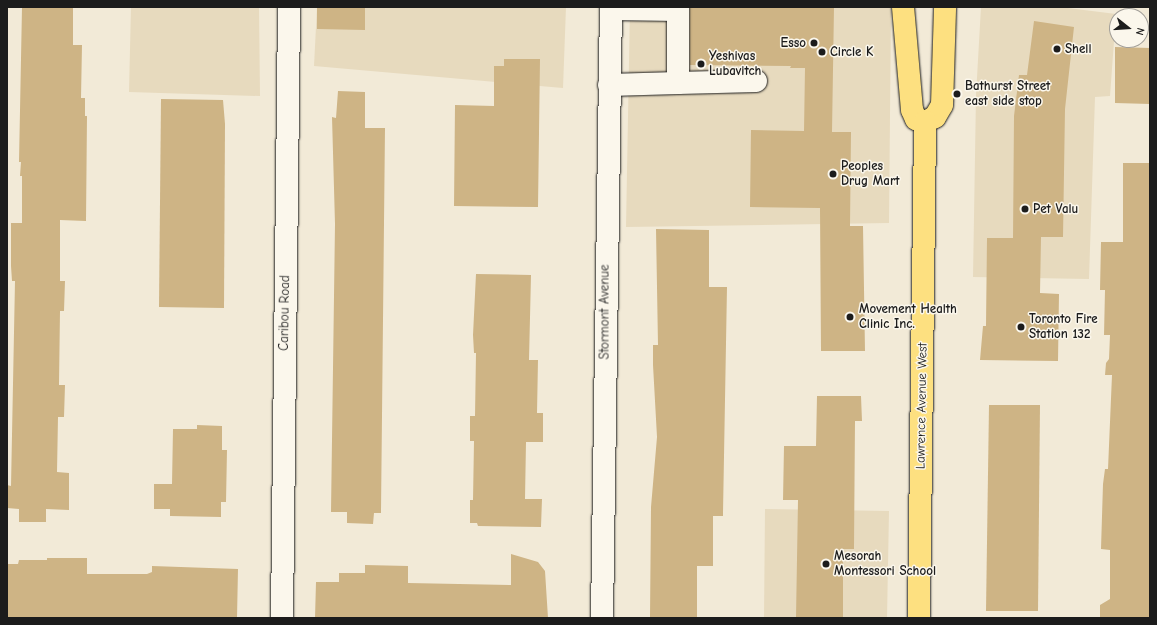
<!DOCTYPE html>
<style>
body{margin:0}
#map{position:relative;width:1157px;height:625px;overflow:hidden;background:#f2ead7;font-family:"Comic Neue",sans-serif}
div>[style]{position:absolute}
.built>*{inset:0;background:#e7dabe}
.building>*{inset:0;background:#ceb485}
.roads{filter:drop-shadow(0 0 1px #1c1c1c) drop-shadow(0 0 1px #1c1c1c)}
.minor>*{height:22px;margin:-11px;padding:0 11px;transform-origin:11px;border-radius:11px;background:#fbf7ec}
.major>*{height:22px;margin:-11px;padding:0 11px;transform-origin:11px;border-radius:11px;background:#fde080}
.dots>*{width:11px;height:11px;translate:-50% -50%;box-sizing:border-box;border:2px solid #fbf7ec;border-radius:50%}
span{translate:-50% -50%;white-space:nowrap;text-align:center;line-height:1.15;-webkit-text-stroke:3px #fbf7ec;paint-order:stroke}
.poi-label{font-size:13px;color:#1c1c1c;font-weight:700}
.right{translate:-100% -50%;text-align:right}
.left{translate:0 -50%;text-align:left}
.street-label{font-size:13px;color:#1c1c1c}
.frame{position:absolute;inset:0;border:8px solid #1c1c1c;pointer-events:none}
.north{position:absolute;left:1109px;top:8px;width:40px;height:40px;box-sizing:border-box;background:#fbf7ec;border:1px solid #a29f99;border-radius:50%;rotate:107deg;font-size:11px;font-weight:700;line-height:16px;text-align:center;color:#1c1c1c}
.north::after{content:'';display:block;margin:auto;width:14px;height:18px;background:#1c1c1c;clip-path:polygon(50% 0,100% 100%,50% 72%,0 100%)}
</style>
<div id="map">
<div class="built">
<div style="clip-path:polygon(131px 7px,259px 7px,260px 96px,129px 92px)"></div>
<div style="clip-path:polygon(317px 7px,566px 7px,563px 88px,314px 66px)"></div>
<div style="clip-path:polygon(630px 7px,891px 7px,889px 223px,626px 227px)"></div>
<div style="clip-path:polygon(981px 7px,1060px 7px,1116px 14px,1110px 96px,1095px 97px,1089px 279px,973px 277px,976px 95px)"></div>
<div style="clip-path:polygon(765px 509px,889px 511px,887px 618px,764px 618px)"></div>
</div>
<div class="building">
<div style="clip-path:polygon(22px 7px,73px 7px,73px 45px,82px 45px,81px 98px,85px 98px,85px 116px,87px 116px,86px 221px,60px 220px,60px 281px,65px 281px,64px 311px,60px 311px,59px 385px,65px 385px,64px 417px,58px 417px,57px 472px,69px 473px,69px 510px,46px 509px,46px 522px,19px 522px,19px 509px,7px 508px,7px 485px,11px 486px,15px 281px,12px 281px,11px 266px,11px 223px,22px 223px,22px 176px,20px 176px,21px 162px,19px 162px)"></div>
<div style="clip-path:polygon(317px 7px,365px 7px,365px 30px,317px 29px)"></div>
<div style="clip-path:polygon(690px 7px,834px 7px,832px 132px,851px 132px,850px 226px,863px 226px,865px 351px,821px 351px,820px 208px,750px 207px,751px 130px,804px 131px,805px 68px,790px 68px,791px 66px,690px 65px)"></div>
<div style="clip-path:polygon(1034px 21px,1074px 27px,1065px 109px,1063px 237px,1041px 237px,1040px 293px,1059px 294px,1058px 361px,980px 360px,983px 326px,986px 326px,987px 238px,1013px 238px,1014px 116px,1019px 75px,1027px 75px)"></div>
<div style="clip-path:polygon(1115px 47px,1150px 48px,1150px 104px,1115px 103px)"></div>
<div style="clip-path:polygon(504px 59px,540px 59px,538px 207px,454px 206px,455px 105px,494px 106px,494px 66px,504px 66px)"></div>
<div style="clip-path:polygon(338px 91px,365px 92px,365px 128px,385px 128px,381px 513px,374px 513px,373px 524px,347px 523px,347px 512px,331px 512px,335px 224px,332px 117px,336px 118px)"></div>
<div style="clip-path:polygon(161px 99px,223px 100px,225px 124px,224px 308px,159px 307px)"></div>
<div style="clip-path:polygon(1123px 163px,1150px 163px,1150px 618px,1100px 618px,1100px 605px,1110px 599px,1110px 550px,1101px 549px,1103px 484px,1105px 469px,1108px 469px,1112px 375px,1105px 375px,1106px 363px,1109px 359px,1110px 335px,1104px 335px,1105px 290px,1100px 290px,1101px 242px,1123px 242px)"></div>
<div style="clip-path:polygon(656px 229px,709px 230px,709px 287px,727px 287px,723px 513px,723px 516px,713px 516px,713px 566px,697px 566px,697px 618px,650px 618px,651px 507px,657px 437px,653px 365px,653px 345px,658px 345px)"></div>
<div style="clip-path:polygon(476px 274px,531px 275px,529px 360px,538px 360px,537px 413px,543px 413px,543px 442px,526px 442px,525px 499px,542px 499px,541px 527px,478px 526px,477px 523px,470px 523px,470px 500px,473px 500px,474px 441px,470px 441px,470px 416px,475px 416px,476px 353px,474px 353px,473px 335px)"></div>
<div style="clip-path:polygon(817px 396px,861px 396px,862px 421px,855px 421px,854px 549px,843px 549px,843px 618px,796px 618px,798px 500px,783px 500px,784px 446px,816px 446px)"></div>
<div style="clip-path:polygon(989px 405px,1040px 405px,1038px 611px,986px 611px)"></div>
<div style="clip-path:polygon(197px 425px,222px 426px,222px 450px,227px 450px,226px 502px,221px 502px,221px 517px,170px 516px,170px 509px,154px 509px,154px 484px,172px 484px,173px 429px,197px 429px)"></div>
<div style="clip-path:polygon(511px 554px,538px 562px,545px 571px,548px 618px,315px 618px,316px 582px,339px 582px,339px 573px,365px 573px,365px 565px,408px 566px,408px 583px,511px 585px)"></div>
<div style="clip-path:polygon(47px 558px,87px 558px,87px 574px,147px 574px,152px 572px,152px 566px,238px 569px,237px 618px,7px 618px,7px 564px,18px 564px,19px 560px,47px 560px)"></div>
</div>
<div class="roads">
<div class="minor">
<div style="left:678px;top:83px;width:78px;rotate:-1.5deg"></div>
<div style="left:609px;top:85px;width:69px;rotate:-1.7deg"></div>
<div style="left:678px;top:83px;width:73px;rotate:-90deg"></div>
<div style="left:678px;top:10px;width:67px;rotate:-179.1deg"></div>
<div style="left:282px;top:618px;width:611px;rotate:-89.34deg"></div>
<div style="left:602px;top:618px;width:611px;rotate:-89.16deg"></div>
</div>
<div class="major">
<div style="left:903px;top:7px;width:103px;rotate:85deg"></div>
<div style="left:912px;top:110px;width:10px;rotate:66deg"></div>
<div style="left:916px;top:119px;width:9px;rotate:18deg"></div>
<div style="left:925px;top:122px;width:11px;rotate:-27deg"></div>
<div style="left:935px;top:117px;width:14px;rotate:-60deg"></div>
<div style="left:942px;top:105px;width:98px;rotate:-88.2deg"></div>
<div style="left:919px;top:618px;width:496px;rotate:-89.3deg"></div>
</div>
</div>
<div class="dots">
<div style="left:814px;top:43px;background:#1c1c1c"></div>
<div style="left:1057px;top:49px;background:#1c1c1c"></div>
<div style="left:822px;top:52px;background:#1c1c1c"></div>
<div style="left:701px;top:64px;background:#1c1c1c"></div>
<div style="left:957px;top:94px;background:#1c1c1c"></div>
<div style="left:833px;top:174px;background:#1c1c1c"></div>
<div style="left:1025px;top:209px;background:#1c1c1c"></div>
<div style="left:850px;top:317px;background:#1c1c1c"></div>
<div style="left:1021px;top:327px;background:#1c1c1c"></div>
<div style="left:826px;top:564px;background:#1c1c1c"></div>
</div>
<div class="poi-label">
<span class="right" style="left:806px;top:43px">Esso</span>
<span class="left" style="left:1065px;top:49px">Shell</span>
<span class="left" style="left:830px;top:52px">Circle K</span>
<span class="left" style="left:709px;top:64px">Yeshivas<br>Lubavitch</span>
<span class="left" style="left:965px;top:94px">Bathurst Street<br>east side stop</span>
<span class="left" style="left:841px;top:174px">Peoples<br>Drug Mart</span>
<span class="left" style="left:1033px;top:209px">Pet Valu</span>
<span class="left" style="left:859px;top:317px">Movement Health<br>Clinic Inc.</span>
<span class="left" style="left:1029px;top:327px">Toronto Fire<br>Station 132</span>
<span class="left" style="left:834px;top:564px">Mesorah<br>Montessori School</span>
</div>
<div class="street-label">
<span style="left:605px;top:312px;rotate:-90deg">Stormont Avenue</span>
<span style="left:285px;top:313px;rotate:-89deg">Caribou Road</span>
<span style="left:922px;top:406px;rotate:-89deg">Lawrence Avenue West</span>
</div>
<div class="frame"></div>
<div class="north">N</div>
</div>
